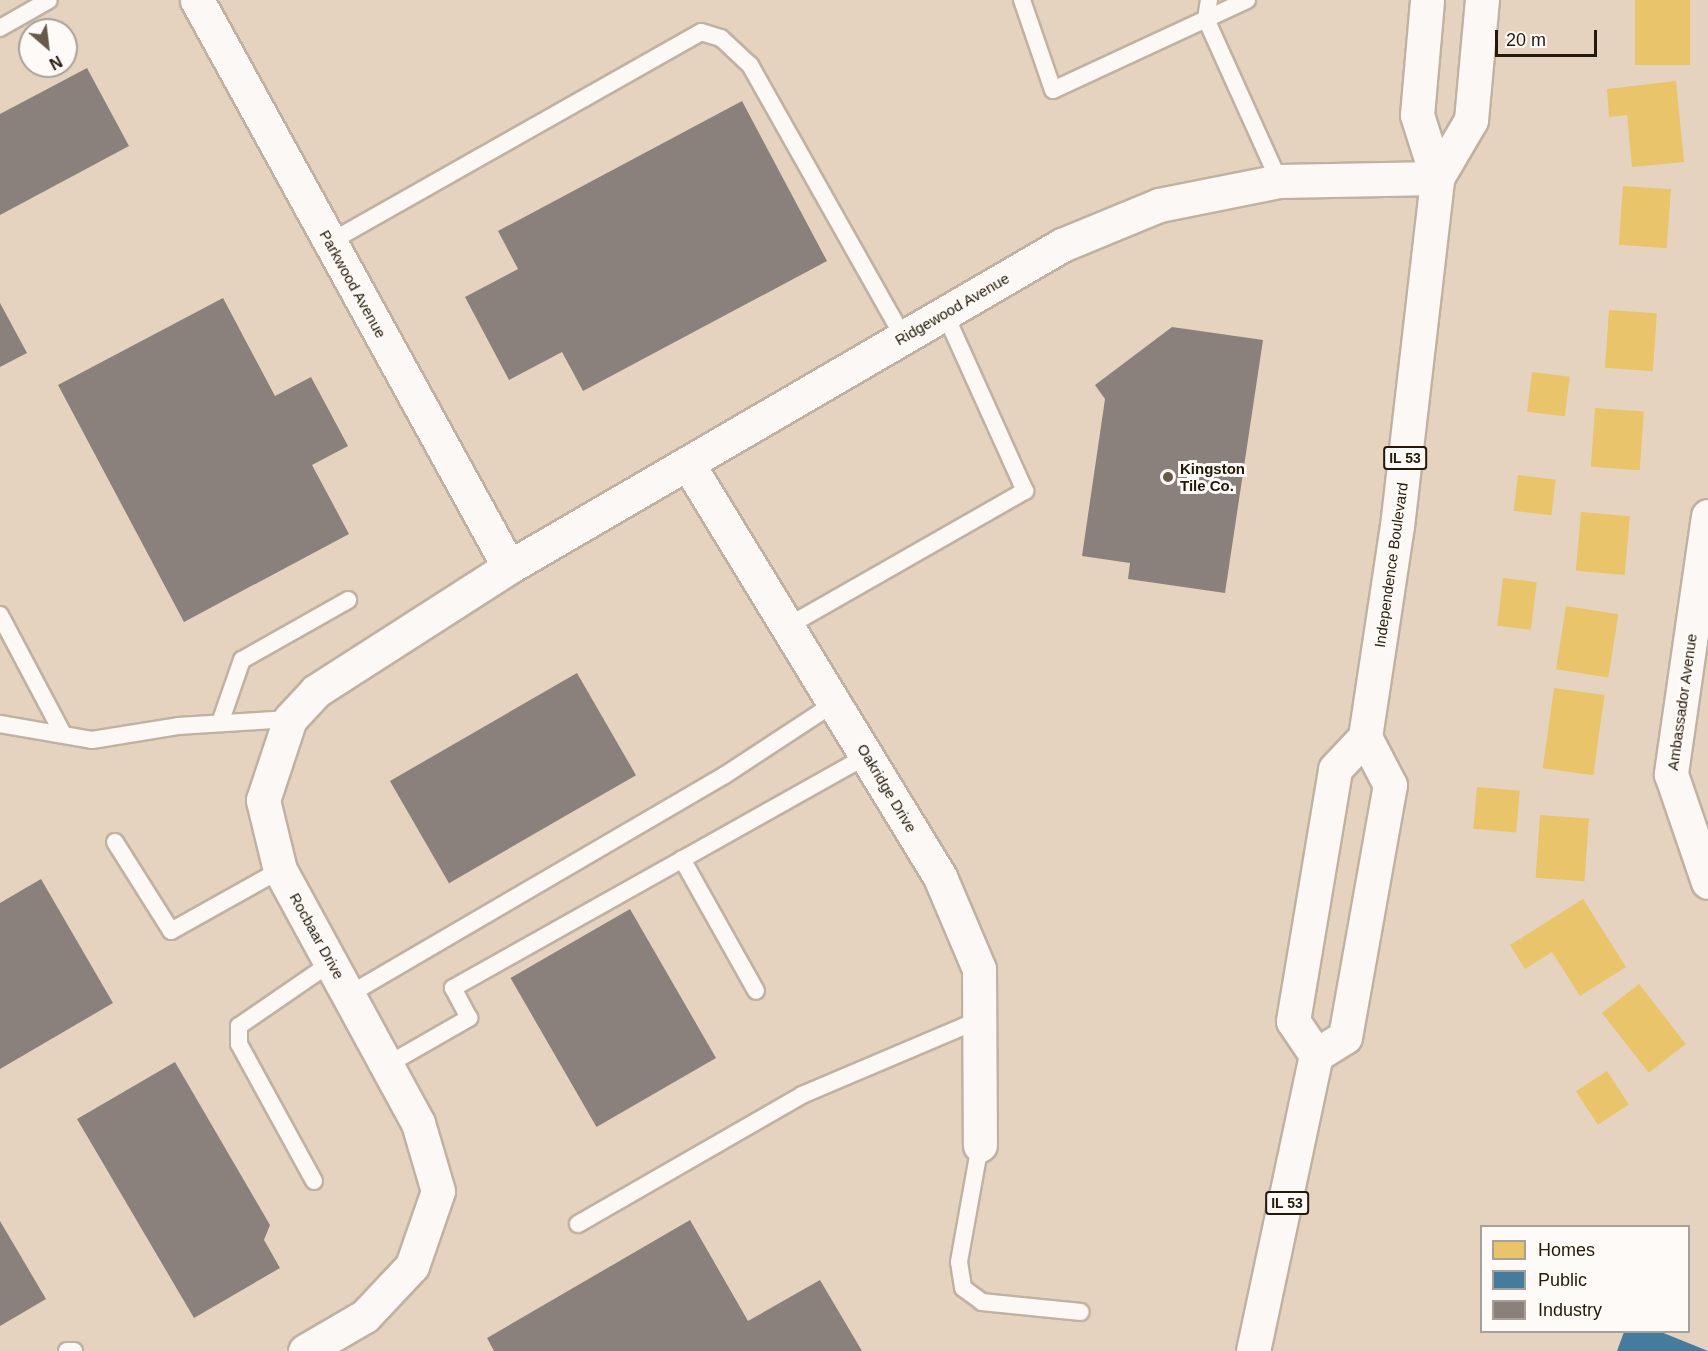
<!DOCTYPE html>
<style>
body{margin:0}
#map{position:relative;width:1708px;height:1351px;overflow:hidden;background:#e5d3bf;font-family:Helvetica,sans-serif}
div>[style]{position:absolute}
[style*='--x']{left:calc(var(--x)*1px);top:calc(var(--y)*1px);width:calc(var(--w)*1px);rotate:calc(var(--a)*1deg)}
.homes>*{inset:0;background:#e9c46a;transform-origin:0 0}
.public>*{inset:0;background:#457b9d}
.industry>*{inset:0;background:#8a817c;transform-origin:0 0}
.roads{filter:drop-shadow(2px 0 #c0b2a2) drop-shadow(-2px 0 #c0b2a2) drop-shadow(0 2px #c0b2a2) drop-shadow(0 -2px #c0b2a2)}
.lane>*{height:16px;margin:-8px;padding:0 8px;transform-origin:8px;border-radius:8px;background:#fbf8f5}
.street>*{height:33px;margin:-16.5px;padding:0 16.5px;transform-origin:16.5px;border-radius:16.5px;background:#fbf8f5}
.primary>*{height:33px;margin:-16.5px;padding:0 16.5px;transform-origin:16.5px;border-radius:16.5px;background:#fbf8f5}
.dots>*{width:16px;height:16px;translate:-50% -50%;box-sizing:border-box;border:3px solid #fefaf7;border-radius:50%}
span{translate:-50% -50%;white-space:nowrap;text-align:center;line-height:1.15;-webkit-text-stroke:6px #fefaf7;paint-order:stroke}
.shield-label span{padding:2px 4px;background:#fefaf7;border:2px solid;border-radius:4px;-webkit-text-stroke-width:0}
.shield-label{font-size:14px;color:#24190b;font-weight:700}
.street-label{font-size:15px;color:#24190b}
.poi-label{font-size:15px;color:#24190b;font-weight:700}
.left{translate:0 -50%;text-align:left}
.legend{position:absolute;left:1480px;top:1225px;width:210px;height:108px;box-sizing:border-box;background:#fefaf7;border:2px solid #a7a099;margin:0;padding:8px 10px;list-style:none;font-size:18px;color:#24190b}
.legend li{display:flex;align-items:center;gap:12px;height:30px}
.legend b{width:30px;border:2px solid #a7a099}
.north{position:absolute;left:18px;top:18px;width:60px;height:60px;box-sizing:border-box;background:#fefaf7;border:2px solid #a7a099;border-radius:50%;rotate:152deg;font-size:16px;font-weight:700;line-height:24px;text-align:center;color:#24190b}
.north::after{content:'';display:block;margin:auto;width:21px;height:27px;background:#685a4a;clip-path:polygon(50% 0,100% 100%,50% 72%,0 100%)}
.scale{position:absolute;left:1495px;top:30px;width:102px;height:27px;box-sizing:border-box;border:3px solid #24190b;border-top:0;padding-left:8px;font-size:18px;line-height:21px;white-space:nowrap;color:#24190b;-webkit-text-stroke:4px #fefaf7;paint-order:stroke}
</style>
<div id="map">
<div class="homes">
<i style="left:1635px;top:0;width:55px;height:65px"></i>
<i style="clip-path:polygon(1676px 81px,1684px 162px,1632px 167px,1627px 115px,1609px 117px,1607px 89px)"></i>
<i style="left:1623px;top:186px;width:48px;height:59px;rotate:4deg"></i>
<i style="left:1609px;top:310px;width:48px;height:58px;rotate:4deg"></i>
<i style="left:1532px;top:372px;width:38px;height:40px;rotate:7deg"></i>
<i style="left:1595px;top:408px;width:49px;height:59px;rotate:4deg"></i>
<i style="left:1518px;top:475px;width:38px;height:36px;rotate:7deg"></i>
<i style="left:1581px;top:512px;width:49px;height:59px;rotate:5deg"></i>
<i style="left:1503px;top:578px;width:34px;height:48px;rotate:7deg"></i>
<i style="left:1566px;top:606px;width:53px;height:64px;rotate:9deg"></i>
<i style="left:1554px;top:688px;width:51px;height:81px;rotate:8deg"></i>
<i style="left:1477px;top:787px;width:43px;height:42px;rotate:5deg"></i>
<i style="left:1540px;top:815px;width:49px;height:63px;rotate:4deg"></i>
<i style="clip-path:polygon(1583px 899px,1626px 967px,1580px 996px,1552px 952px,1525px 969px,1510px 945px)"></i>
<i style="left:1639px;top:984px;width:76px;height:47px;rotate:52deg"></i>
<i style="left:1607px;top:1071px;width:40px;height:37px;rotate:57deg"></i>
</div>
<div class="public">
<i style="clip-path:polygon(1624px 1332px,1661px 1332px,1708px 1351px,1617px 1351px)"></i>
</div>
<div class="industry">
<i style="clip-path:polygon(87px 68px,129px 146px,0 215px,0 114px)"></i>
<i style="clip-path:polygon(742px 101px,827px 261px,583px 391px,562px 352px,509px 380px,465px 297px,518px 269px,498px 231px)"></i>
<i style="clip-path:polygon(223px 298px,275px 396px,311px 377px,348px 446px,312px 465px,349px 534px,184px 622px,58px 385px)"></i>
<i style="clip-path:polygon(0 303px,27px 353px,0 367px)"></i>
<i style="clip-path:polygon(1172px 327px,1263px 340px,1225px 593px,1128px 579px,1130px 563px,1082px 556px,1105px 399px,1095px 385px)"></i>
<i style="left:577px;top:673px;width:118px;height:216px;rotate:60deg"></i>
<i style="clip-path:polygon(41px 879px,113px 1003px,0 1069px,0 903px)"></i>
<i style="left:630px;top:909px;width:172px;height:138px;rotate:60deg"></i>
<i style="clip-path:polygon(175px 1062px,270px 1225px,264px 1240px,280px 1268px,194px 1318px,77px 1119px)"></i>
<i style="clip-path:polygon(690px 1220px,748px 1321px,820px 1280px,862px 1351px,494px 1351px,487px 1338px)"></i>
<i style="clip-path:polygon(0 1221px,46px 1299px,0 1326px)"></i>
</div>
<div class="roads">
<div class="lane">
<i style="--x:1022;--y:0;--w:95;--a:71"></i>
<i style="--x:1053;--y:90;--w:214;--a:-24.9"></i>
<i style="--x:1209;--y:0;--w:19;--a:99"></i>
<i style="--x:1206;--y:19;--w:178;--a:65.7"></i>
<i style="--x:0;--y:28;--w:56;--a:-29.7"></i>
<i style="--x:330;--y:242;--w:426;--a:-29.5"></i>
<i style="--x:701;--y:32;--w:21;--a:17"></i>
<i style="--x:721;--y:38;--w:40;--a:43"></i>
<i style="--x:750;--y:65;--w:313;--a:60.6"></i>
<i style="--x:0;--y:615;--w:135;--a:62.1"></i>
<i style="--x:788;--y:626;--w:273;--a:-29.7"></i>
<i style="--x:1025;--y:491;--w:194;--a:-114.3"></i>
<i style="--x:220;--y:723;--w:67;--a:-70.8"></i>
<i style="--x:242;--y:660;--w:122;--a:-29.5"></i>
<i style="--x:0;--y:724;--w:93;--a:9.9"></i>
<i style="--x:92;--y:740;--w:87;--a:-9.2"></i>
<i style="--x:178;--y:726;--w:112;--a:-3.6"></i>
<i style="--x:115;--y:842;--w:105;--a:57.8"></i>
<i style="--x:171;--y:931;--w:125;--a:-29.2"></i>
<i style="--x:682;--y:859;--w:151;--a:60.7"></i>
<i style="--x:350;--y:994;--w:434;--a:-30.3"></i>
<i style="--x:725;--y:775;--w:133;--a:-33.3"></i>
<i style="--x:387;--y:1065;--w:95;--a:-29.8"></i>
<i style="--x:469;--y:1018;--w:34;--a:-118"></i>
<i style="--x:453;--y:988;--w:476;--a:-29.3"></i>
<i style="--x:980;--y:1145;--w:119;--a:100.2"></i>
<i style="--x:959;--y:1262;--w:26;--a:81"></i>
<i style="--x:963;--y:1288;--w:24;--a:36"></i>
<i style="--x:982;--y:1302;--w:99;--a:5.8"></i>
<i style="--x:314;--y:1181;--w:156;--a:-118.7"></i>
<i style="--x:239;--y:1044;--w:18;--a:-90"></i>
<i style="--x:239;--y:1026;--w:113;--a:-34.5"></i>
<i style="--x:578;--y:1224;--w:258;--a:-29.9"></i>
<i style="--x:802;--y:1095;--w:192;--a:-23"></i>
<i style="--x:67;--y:1351;--w:7;--a:0"></i>
</div>
<div class="street">
<i style="--x:197;--y:0;--w:647;--a:61.18"></i>
<i style="--x:688;--y:464;--w:484;--a:58.6"></i>
<i style="--x:940;--y:877;--w:100;--a:67"></i>
<i style="--x:979;--y:969;--w:176;--a:89.7"></i>
<i style="--x:1708;--y:516;--w:261;--a:98.2"></i>
<i style="--x:1671;--y:774;--w:114;--a:71.1"></i>
<i style="--x:305;--y:1351;--w:69;--a:-30.3"></i>
<i style="--x:365;--y:1316;--w:69;--a:-46.8"></i>
<i style="--x:412;--y:1266;--w:79;--a:-70.9"></i>
<i style="--x:438;--y:1191;--w:71;--a:-106.4"></i>
<i style="--x:418;--y:1123;--w:288;--a:-118.6"></i>
<i style="--x:280;--y:870;--w:72;--a:-103.7"></i>
<i style="--x:263;--y:800;--w:85;--a:-71.6"></i>
<i style="--x:290;--y:719;--w:38;--a:-47"></i>
<i style="--x:316;--y:691;--w:229;--a:-32.7"></i>
<i style="--x:509;--y:567;--w:640;--a:-30.21"></i>
<i style="--x:1062;--y:245;--w:105;--a:-22.4"></i>
<i style="--x:1159;--y:205;--w:122;--a:-11.3"></i>
<i style="--x:1279;--y:181;--w:158;--a:-1.1"></i>
</div>
<div class="primary">
<i style="--x:1437;--y:178;--w:67;--a:-59.6"></i>
<i style="--x:1471;--y:120;--w:121;--a:-84.8"></i>
<i style="--x:1316;--y:1055;--w:34;--a:-32"></i>
<i style="--x:1345;--y:1037;--w:256;--a:-79.9"></i>
<i style="--x:1390;--y:785;--w:54;--a:-117.5"></i>
<i style="--x:1253;--y:1351;--w:303;--a:-78"></i>
<i style="--x:1316;--y:1055;--w:41;--a:-124.1"></i>
<i style="--x:1293;--y:1021;--w:255;--a:-80.5"></i>
<i style="--x:1335;--y:769;--w:44;--a:-46.8"></i>
<i style="--x:1365;--y:737;--w:213;--a:-81.4"></i>
<i style="--x:1397;--y:526;--w:350;--a:-83.4"></i>
<i style="--x:1437;--y:178;--w:66;--a:-107.6"></i>
<i style="--x:1417;--y:115;--w:115;--a:-85"></i>
</div>
</div>
<div class="dots">
<i style="left:1168px;top:477px;background:#685a4a"></i>
</div>
<div class="shield-label">
<span style="left:1405px;top:458px">IL 53</span>
<span style="left:1287px;top:1203px">IL 53</span>
</div>
<div class="street-label">
<span style="left:353px;top:284px;rotate:61deg">Parkwood Avenue</span>
<span style="left:952px;top:309px;rotate:-30deg">Ridgewood Avenue</span>
<span style="left:1391px;top:565px;rotate:-82deg">Independence Boulevard</span>
<span style="left:1682px;top:702px;rotate:-82deg">Ambassador Avenue</span>
<span style="left:887px;top:788px;rotate:59deg">Oakridge Drive</span>
<span style="left:317px;top:936px;rotate:61deg">Rocbaar Drive</span>
</div>
<div class="poi-label">
<span class="left" style="left:1180px;top:477px">Kingston<br>Tile Co.</span>
</div>
<ul class="legend">
<li><b style="height:16px;background:#e9c46a"></b>Homes</li>
<li><b style="height:16px;background:#457b9d"></b>Public</li>
<li><b style="height:16px;background:#8a817c"></b>Industry</li>
</ul>
<div class="north">N</div>
<div class="scale">20 m</div>
</div>
